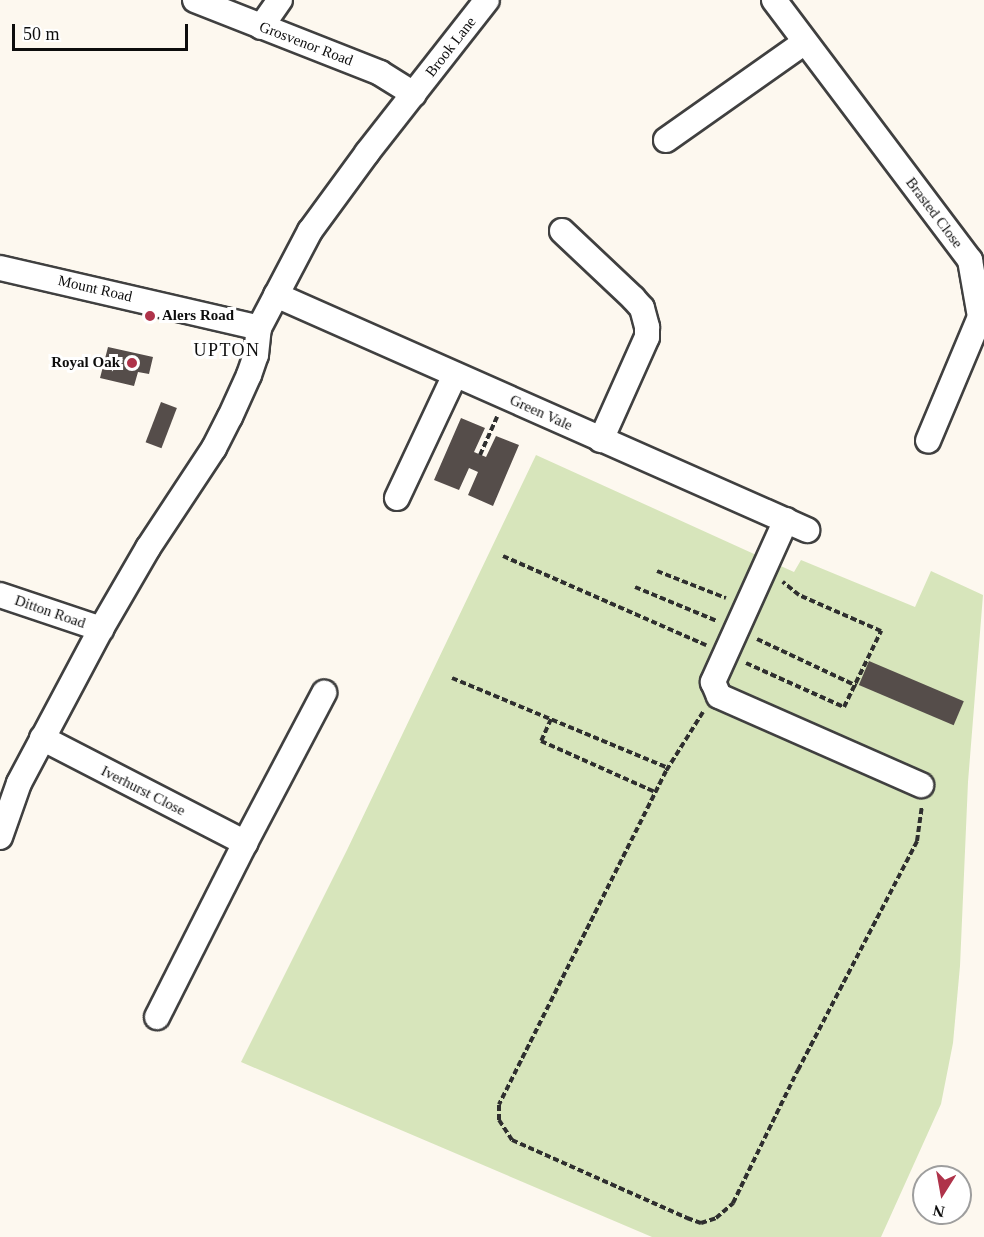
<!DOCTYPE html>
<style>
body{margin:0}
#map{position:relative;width:984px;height:1237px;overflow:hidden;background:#fdf8ef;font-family:"Times New Roman",serif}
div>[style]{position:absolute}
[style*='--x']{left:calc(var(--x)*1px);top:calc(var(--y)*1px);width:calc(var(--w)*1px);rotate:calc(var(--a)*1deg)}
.green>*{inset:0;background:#d7e5bb}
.building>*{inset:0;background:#554d4a;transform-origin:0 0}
.path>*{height:4px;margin-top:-2px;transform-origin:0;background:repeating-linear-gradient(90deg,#2f2f2f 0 6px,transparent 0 9px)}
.roads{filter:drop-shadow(2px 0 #404040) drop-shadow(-2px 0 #404040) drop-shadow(0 2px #404040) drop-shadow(0 -2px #404040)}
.minor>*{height:24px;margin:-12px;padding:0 12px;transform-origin:12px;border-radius:12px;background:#fff}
.dots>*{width:16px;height:16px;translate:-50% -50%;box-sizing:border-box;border:3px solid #fff;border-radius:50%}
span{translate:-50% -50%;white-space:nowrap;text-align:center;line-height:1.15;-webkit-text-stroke:6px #fff;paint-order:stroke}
.street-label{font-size:15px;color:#0d0d0d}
.poi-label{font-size:15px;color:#0d0d0d;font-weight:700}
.left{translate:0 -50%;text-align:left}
.right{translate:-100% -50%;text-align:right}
.quarter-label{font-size:18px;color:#0d0d0d;letter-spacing:1.5px}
.north{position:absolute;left:912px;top:1165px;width:60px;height:60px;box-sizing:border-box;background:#fff;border:2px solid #9e9e9e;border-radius:50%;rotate:191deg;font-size:16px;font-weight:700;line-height:24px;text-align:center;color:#0d0d0d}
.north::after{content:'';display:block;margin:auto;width:21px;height:27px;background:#af334a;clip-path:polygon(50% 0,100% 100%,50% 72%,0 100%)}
.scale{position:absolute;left:12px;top:24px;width:176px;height:27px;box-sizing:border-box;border:3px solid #0d0d0d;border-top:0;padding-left:8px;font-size:18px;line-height:21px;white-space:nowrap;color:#0d0d0d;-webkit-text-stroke:4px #fff;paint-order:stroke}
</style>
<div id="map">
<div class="green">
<i style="clip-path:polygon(536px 455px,794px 572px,801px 560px,915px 607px,931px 571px,983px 595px,968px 782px,960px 966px,953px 1043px,941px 1104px,881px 1237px,652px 1237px,241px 1062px,347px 850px)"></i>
</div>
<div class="building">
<i style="clip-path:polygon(108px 347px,153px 357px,149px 374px,138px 372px,134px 386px,100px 378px)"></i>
<i style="left:161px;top:402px;width:17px;height:43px;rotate:21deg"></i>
<i style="clip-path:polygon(461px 418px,485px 428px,474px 452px,486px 457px,496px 436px,519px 445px,493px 506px,468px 495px,478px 472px,469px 468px,459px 490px,434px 480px)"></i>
<i style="left:869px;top:661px;width:103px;height:26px;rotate:23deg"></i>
</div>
<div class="path">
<i style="--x:480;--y:455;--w:42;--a:-65.9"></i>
<i style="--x:503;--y:556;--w:222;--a:23.7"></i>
<i style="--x:657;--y:571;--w:74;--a:21.4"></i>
<i style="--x:635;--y:587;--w:89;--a:22.5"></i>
<i style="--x:757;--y:639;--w:110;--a:25.2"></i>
<i style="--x:746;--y:663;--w:107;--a:24.2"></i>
<i style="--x:844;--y:707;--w:85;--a:-64"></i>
<i style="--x:881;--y:631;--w:90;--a:-156.3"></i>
<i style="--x:799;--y:595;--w:21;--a:-141"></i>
<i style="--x:452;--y:678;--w:234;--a:22.6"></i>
<i style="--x:703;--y:712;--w:70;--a:122.1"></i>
<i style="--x:666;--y:771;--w:373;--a:116.6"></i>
<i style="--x:499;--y:1105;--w:15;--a:90"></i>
<i style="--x:499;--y:1120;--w:24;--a:57"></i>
<i style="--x:512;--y:1140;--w:192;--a:24"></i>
<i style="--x:687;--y:1218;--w:15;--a:20"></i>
<i style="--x:701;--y:1223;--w:16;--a:-18"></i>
<i style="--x:716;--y:1218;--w:23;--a:-41"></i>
<i style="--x:733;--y:1203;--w:148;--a:-64"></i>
<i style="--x:798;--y:1070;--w:258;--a:-62.5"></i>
<i style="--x:917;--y:841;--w:34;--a:-82"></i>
<i style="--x:551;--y:719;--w:24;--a:114"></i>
<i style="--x:541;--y:741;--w:125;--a:24.1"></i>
</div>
<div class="roads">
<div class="minor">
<i style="--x:195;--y:0;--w:199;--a:21.5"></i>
<i style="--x:380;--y:73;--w:40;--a:32"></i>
<i style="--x:774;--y:0;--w:326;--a:53"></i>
<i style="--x:970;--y:260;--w:58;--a:80"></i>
<i style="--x:980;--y:317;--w:134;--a:112.8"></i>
<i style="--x:261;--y:27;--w:33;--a:-55"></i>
<i style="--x:666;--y:140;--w:170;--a:-35.2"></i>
<i style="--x:562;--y:231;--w:98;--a:43.3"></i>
<i style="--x:633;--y:298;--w:13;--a:48"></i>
<i style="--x:642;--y:308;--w:20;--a:75"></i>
<i style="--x:647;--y:327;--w:10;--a:90"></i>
<i style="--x:647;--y:337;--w:113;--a:114.1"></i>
<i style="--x:0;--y:268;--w:266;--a:13"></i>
<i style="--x:276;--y:295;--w:581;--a:23.87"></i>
<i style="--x:397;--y:498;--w:136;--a:-64.8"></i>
<i style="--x:786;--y:520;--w:178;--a:114.3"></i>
<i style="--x:713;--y:682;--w:15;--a:67"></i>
<i style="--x:719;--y:696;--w:221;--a:23.8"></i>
<i style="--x:0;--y:595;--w:107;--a:18.6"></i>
<i style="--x:42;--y:738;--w:229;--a:27.3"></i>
<i style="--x:245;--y:843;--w:195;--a:116.8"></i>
<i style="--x:0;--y:837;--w:57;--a:-70.6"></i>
<i style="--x:19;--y:783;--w:174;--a:-62"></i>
<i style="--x:101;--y:629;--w:94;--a:-59.9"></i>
<i style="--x:148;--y:548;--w:120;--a:-56.6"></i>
<i style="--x:214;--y:448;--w:35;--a:-63"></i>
<i style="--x:230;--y:417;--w:46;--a:-65.7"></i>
<i style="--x:249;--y:375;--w:21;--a:-71"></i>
<i style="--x:256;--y:355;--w:27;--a:-84"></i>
<i style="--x:259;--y:328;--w:110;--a:-62.3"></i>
<i style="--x:310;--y:231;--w:97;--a:-53.8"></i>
<i style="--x:367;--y:153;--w:194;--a:-51.9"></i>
<i style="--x:245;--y:843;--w:170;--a:-62.2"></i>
</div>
</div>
<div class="dots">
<i style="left:150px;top:316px;background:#af334a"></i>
<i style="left:132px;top:363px;background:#af334a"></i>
</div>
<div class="street-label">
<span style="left:306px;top:44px;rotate:21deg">Grosvenor Road</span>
<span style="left:451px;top:47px;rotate:-52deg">Brook Lane</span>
<span style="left:934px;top:213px;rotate:53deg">Brasted Close</span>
<span style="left:95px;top:289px;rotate:13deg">Mount Road</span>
<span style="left:541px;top:413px;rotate:24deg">Green Vale</span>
<span style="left:50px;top:612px;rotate:19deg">Ditton Road</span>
<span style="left:143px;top:791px;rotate:27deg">Iverhurst Close</span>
</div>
<div class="poi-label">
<span class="left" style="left:162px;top:316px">Alers Road</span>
<span class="right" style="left:120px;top:363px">Royal Oak</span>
</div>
<div class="quarter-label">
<span style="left:227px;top:350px">UPTON</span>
</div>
<div class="north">N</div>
<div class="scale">50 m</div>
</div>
